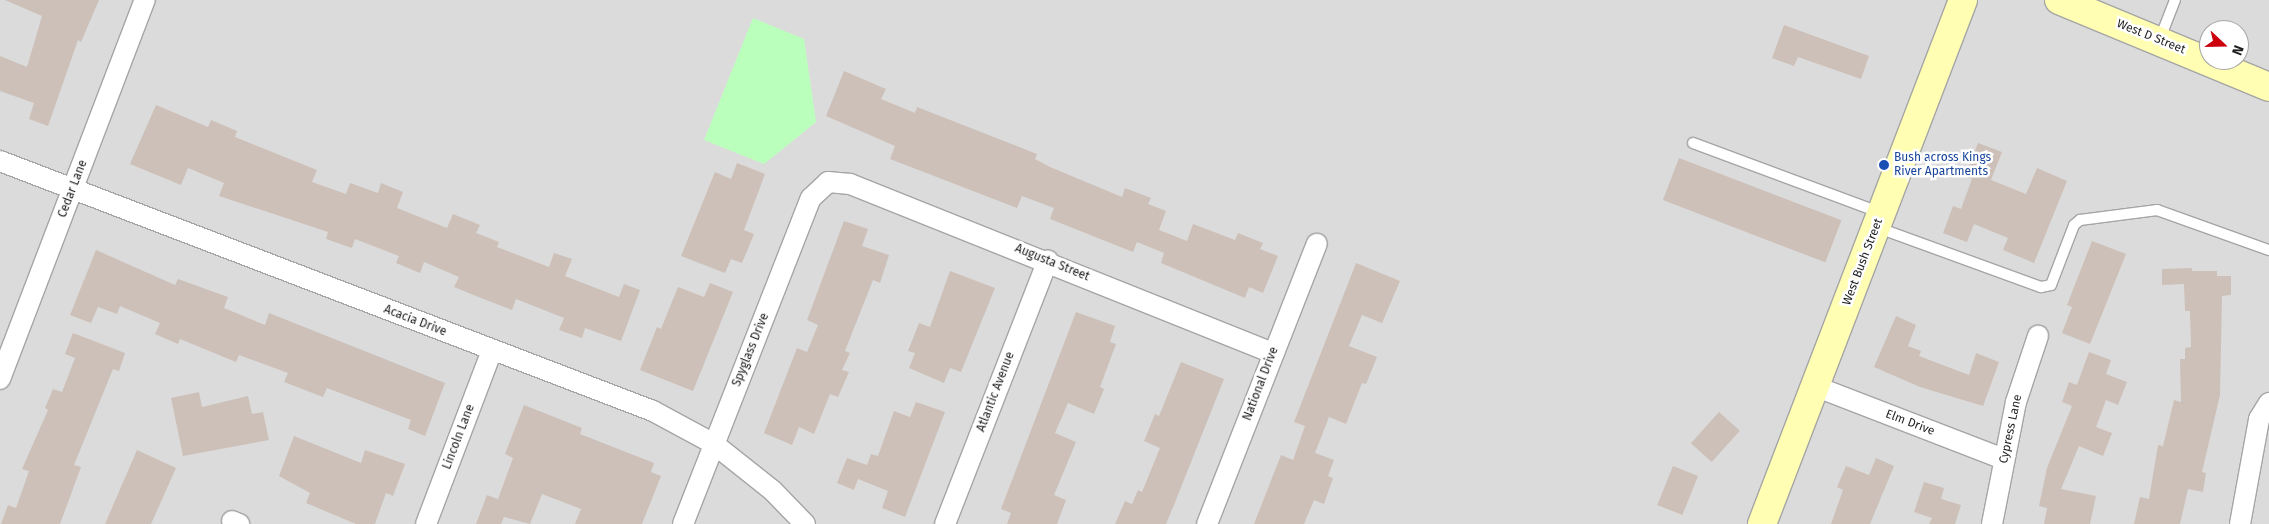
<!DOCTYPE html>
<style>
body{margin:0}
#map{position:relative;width:2269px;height:524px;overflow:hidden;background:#f0ebe3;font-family:"Fira Sans",sans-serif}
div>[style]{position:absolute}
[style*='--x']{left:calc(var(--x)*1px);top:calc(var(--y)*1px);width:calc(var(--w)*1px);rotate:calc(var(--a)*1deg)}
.residential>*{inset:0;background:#dcdbdb}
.park>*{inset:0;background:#bbffbc}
.building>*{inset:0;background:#ccc0b8;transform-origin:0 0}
.roads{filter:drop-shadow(1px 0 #a5a5a5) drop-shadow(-1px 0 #a5a5a5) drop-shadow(0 1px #a5a5a5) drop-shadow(0 -1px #a5a5a5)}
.lane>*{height:10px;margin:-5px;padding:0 5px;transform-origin:5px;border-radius:5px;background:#fff}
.street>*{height:20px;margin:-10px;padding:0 10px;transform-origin:10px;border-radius:10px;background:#fff}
.secondary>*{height:28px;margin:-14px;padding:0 14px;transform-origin:14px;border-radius:14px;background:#fffeb2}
.dots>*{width:14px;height:14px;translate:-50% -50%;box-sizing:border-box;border:2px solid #fff;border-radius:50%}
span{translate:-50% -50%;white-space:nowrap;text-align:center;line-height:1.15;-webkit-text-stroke:5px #fff;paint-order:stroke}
.street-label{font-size:12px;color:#1e1e1e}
.transit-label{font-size:12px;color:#164399}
.left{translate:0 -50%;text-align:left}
.north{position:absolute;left:2199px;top:20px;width:50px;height:50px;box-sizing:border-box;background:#fff;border:1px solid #a5a5a5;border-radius:50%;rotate:111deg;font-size:14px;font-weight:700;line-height:20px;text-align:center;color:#1e1e1e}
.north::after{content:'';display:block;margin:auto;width:18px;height:22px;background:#cc000d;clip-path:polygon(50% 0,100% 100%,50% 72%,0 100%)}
</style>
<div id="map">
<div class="residential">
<i style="clip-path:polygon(evenodd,0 0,2269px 0,2269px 524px,0 524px,0 0,2209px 30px,2239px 30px,2239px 60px,2209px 60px,2209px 30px)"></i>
</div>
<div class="park">
<i style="clip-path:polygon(753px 18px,804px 39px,816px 122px,764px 164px,704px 140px)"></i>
</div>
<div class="building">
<i style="clip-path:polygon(5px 0,99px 0,81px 42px,78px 40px,48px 126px,29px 119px,34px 103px,0 91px,0 56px,27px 67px,42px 16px)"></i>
<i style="clip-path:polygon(1784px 25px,1869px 56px,1861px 79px,1798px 57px,1794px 66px,1772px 58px)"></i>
<i style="clip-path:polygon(844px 71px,886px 89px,881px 99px,915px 113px,917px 107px,1037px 154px,1035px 159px,1050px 167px,1122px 197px,1125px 188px,1151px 198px,1148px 204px,1166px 211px,1159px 230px,1187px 241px,1193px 224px,1235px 240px,1238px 233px,1263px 243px,1260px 249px,1278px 256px,1263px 293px,1249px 287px,1245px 298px,1161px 263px,1164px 253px,1137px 242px,1133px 252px,1050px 219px,1054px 208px,1022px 196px,1017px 208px,890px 159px,895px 146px,826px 116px)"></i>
<i style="clip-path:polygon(156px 105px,208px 127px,211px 120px,237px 131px,235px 137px,317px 170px,312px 182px,346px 194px,350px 183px,378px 193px,381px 183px,403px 192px,397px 208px,447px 228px,453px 214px,480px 225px,476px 233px,499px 242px,497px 247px,549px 267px,554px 253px,572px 259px,565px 276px,619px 297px,624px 284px,640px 290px,621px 341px,585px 328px,582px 338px,559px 330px,564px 318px,516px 299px,512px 310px,476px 296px,454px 287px,459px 277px,424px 262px,420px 273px,396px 263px,399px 256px,355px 239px,352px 248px,326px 239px,328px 232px,219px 196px,224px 183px,188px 168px,181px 185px,130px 164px)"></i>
<i style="clip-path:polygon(1978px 143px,2002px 152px,1991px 180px,2026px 194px,2037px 168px,2067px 181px,2034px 263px,2003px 250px,2008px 238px,1974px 224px,1967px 242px,1943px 233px,1953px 206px,1961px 209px,1972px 179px,1965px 176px)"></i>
<i style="left:1679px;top:158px;width:174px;height:45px;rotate:21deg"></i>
<i style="clip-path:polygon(737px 163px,765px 174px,744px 230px,754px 234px,742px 263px,731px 259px,725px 273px,681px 256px,715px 172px,731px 179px)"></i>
<i style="clip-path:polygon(844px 221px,868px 229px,862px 246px,889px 255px,880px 283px,873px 280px,845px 351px,850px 353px,842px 370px,849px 372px,838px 397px,830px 394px,814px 434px,799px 427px,792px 445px,764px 433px,797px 348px,807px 352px,818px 325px,807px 320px)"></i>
<i style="clip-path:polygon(2092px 241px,2126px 254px,2090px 344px,2062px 333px,2072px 307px,2067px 305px)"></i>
<i style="clip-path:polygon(96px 250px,175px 285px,178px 279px,228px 297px,224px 308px,265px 325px,269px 313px,445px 383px,425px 436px,408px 429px,411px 420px,356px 399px,327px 388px,323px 397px,284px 382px,288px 373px,239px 355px,236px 362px,180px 339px,178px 344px,155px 334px,160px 323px,120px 306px,117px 314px,98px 307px,91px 323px,70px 315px)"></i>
<i style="clip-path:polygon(1356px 263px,1400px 281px,1382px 323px,1362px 315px,1349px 346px,1377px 357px,1366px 384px,1362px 383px,1346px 424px,1329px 417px,1315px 453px,1334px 460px,1328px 476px,1333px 478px,1324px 504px,1314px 500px,1304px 524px,1254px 524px,1281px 455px,1293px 460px,1305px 426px,1294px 422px)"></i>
<i style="clip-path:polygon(2192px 268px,2192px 271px,2217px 271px,2217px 276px,2231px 276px,2231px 295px,2222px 296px,2220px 395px,2202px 472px,2206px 473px,2203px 492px,2188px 489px,2180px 524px,2134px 524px,2140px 497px,2149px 499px,2158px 445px,2163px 446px,2174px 400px,2181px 402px,2180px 359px,2185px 359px,2185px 348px,2191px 347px,2190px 311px,2185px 311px,2184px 284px,2162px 285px,2162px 269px)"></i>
<i style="clip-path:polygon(950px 271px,995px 288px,961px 372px,950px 368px,944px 383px,909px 368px,915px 353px,908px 351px,919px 323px,930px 327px)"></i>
<i style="clip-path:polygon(710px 283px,733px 292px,693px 391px,640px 370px,657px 327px,661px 329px,678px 287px,704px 297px)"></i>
<i style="clip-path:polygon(1076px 312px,1115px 326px,1110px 342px,1116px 344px,1100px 387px,1104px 389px,1094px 414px,1068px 403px,1055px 433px,1076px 442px,1054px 495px,1066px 500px,1057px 524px,1007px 524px,1011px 513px,1001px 509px)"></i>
<i style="clip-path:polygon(1896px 316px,1916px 325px,1908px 346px,1921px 351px,1919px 356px,1969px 375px,1976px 353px,1999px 362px,1983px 406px,1920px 387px,1874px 367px)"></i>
<i style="clip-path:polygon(73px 333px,125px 353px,119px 371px,113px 369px,74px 465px,81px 467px,60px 524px,1px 524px,8px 505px,16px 508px,29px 471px,22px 469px,48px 410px,45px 408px,53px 389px,62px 392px,75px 358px,65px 354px)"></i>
<i style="clip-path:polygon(2089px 352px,2111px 360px,2106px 374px,2127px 382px,2118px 405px,2106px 400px,2096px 427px,2112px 433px,2103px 456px,2079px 446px,2061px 489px,2096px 496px,2090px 524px,2044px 524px,2047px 508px,2039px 506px,2047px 468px,2072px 406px,2062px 402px,2069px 382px,2077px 385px)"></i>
<i style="clip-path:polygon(1181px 362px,1224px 379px,1174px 505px,1166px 524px,1115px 524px,1125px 501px,1132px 504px,1138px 490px,1142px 492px,1160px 448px,1144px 441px,1155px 414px,1159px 416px)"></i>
<i style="clip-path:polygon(199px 392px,202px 407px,248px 396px,252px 414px,263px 412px,269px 440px,183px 456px,171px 398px)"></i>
<i style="clip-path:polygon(916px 402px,945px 412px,905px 517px,882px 508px,888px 491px,858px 479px,854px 490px,837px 483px,847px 458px,867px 465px,871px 454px,878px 456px,894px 411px,910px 417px)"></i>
<i style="clip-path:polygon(524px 405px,582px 428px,580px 434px,654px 463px,651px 472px,661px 476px,642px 524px,575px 524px,581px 509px,542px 494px,530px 524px,504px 517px,501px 524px,476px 524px,487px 495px,498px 499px,513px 458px,505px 454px)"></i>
<i style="left:1719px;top:412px;width:28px;height:42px;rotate:42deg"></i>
<i style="clip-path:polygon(294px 436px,361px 463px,365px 450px,405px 464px,393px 496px,386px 493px,375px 524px,356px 524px,306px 503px,310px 493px,279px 476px)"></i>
<i style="clip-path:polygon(137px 450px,176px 468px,151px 524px,105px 524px)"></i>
<i style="clip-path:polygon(1876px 458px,1894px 466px,1870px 524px,1831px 524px,1843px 490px,1837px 487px,1846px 466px,1869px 475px)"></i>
<i style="left:1673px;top:466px;width:27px;height:42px;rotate:22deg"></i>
<i style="clip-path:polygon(1924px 482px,1944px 488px,1941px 499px,1961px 505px,1955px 524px,1929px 524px,1932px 518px,1914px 512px)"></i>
</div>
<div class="roads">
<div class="lane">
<i style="--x:2159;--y:41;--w:44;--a:-68.7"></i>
<i style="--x:1693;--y:143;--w:201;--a:20.4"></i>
<i style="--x:1876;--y:227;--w:176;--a:20"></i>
<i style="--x:2041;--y:287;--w:10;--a:-11"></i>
<i style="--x:2051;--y:285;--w:64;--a:-69"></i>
<i style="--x:2074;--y:225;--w:8;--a:-40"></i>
<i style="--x:2080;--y:220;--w:78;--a:-7.4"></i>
<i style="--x:2157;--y:210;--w:119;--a:19.7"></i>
</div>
<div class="street">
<i style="--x:0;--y:161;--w:699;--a:20.95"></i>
<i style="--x:653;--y:411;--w:69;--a:28.4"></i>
<i style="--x:714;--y:444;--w:75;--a:38.5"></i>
<i style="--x:773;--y:491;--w:46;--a:45.9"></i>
<i style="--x:0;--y:379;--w:406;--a:-69.1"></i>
<i style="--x:1817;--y:387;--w:200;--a:21.1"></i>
<i style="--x:232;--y:521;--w:8;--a:23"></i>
<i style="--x:426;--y:524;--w:186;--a:-69.2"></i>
<i style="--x:683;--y:524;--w:350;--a:-68.6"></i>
<i style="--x:811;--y:198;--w:23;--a:-43"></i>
<i style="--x:828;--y:182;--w:22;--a:5"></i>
<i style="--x:850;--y:184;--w:456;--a:21.8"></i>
<i style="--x:945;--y:524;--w:283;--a:-68.7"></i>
<i style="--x:1207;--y:524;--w:301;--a:-68.6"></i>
<i style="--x:1992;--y:524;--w:124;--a:-78.9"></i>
<i style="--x:2016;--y:402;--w:70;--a:-71.6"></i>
<i style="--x:2240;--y:524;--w:107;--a:-79.7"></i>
<i style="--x:2259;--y:419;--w:19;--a:-58"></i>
</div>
<div class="secondary">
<i style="--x:2059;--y:0;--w:227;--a:22.5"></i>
<i style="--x:1762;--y:524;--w:561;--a:-69.01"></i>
</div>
</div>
<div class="dots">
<i style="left:1884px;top:165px;background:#1a4fb4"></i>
</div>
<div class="street-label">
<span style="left:2151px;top:37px;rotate:22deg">West D Street</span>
<span style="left:73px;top:189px;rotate:-69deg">Cedar Lane</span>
<span style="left:1863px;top:262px;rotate:-69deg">West Bush Street</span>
<span style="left:1052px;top:263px;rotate:22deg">Augusta Street</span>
<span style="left:415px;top:321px;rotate:21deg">Acacia Drive</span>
<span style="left:751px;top:350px;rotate:-68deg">Spyglass Drive</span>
<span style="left:1261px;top:384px;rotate:-69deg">National Drive</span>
<span style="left:996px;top:392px;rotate:-69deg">Atlantic Avenue</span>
<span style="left:1910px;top:423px;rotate:21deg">Elm Drive</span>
<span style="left:2011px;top:429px;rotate:-78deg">Cypress Lane</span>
<span style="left:459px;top:437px;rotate:-69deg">Lincoln Lane</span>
</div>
<div class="transit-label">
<span class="left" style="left:1894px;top:165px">Bush across Kings<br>River Apartments</span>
</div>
<div class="north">N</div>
</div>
